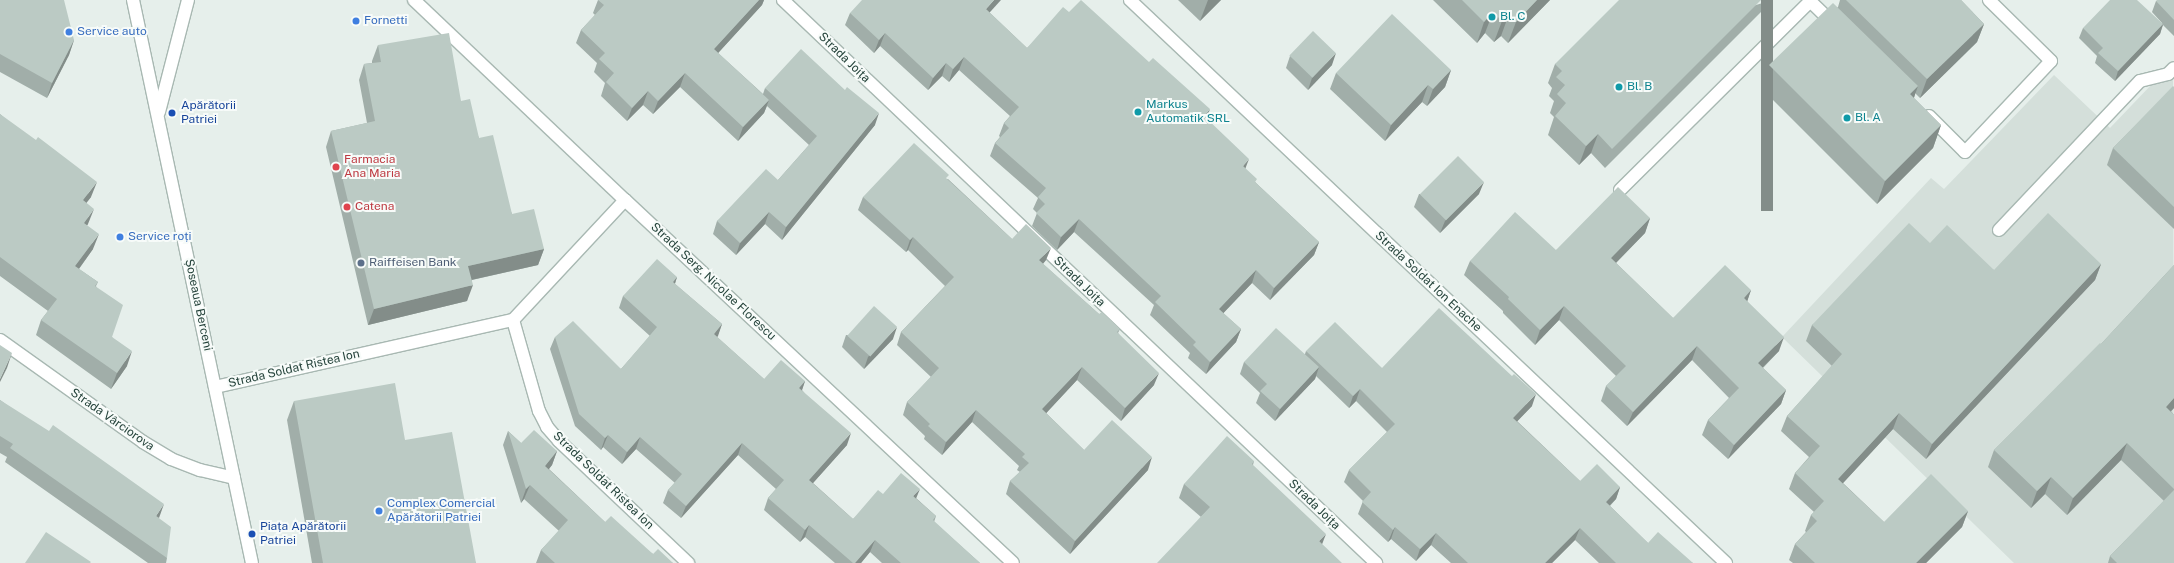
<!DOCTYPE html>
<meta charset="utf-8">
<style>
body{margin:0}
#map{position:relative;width:2174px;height:563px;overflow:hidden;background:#e6efeb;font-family:"Public Sans",sans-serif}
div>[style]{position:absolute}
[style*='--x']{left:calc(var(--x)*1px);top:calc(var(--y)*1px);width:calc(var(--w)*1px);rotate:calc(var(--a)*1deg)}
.built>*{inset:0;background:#d4dfda}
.roads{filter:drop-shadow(1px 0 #a8b8b2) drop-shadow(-1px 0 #a8b8b2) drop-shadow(0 1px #a8b8b2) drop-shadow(0 -1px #a8b8b2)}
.lane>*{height:12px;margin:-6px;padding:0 6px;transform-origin:6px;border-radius:6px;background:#fff}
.street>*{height:12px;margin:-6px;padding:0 6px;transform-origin:6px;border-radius:6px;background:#fff}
.secondary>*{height:12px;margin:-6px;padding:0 6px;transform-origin:6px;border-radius:6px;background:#fff}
.wall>*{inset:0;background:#a1aea9}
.shaded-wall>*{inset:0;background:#838d89;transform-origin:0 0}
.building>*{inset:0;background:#bbcac4;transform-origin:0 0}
.dots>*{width:11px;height:11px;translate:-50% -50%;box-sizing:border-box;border:2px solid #f7fbf9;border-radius:50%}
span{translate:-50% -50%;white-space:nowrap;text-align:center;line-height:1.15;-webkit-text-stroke:4px #f7fbf9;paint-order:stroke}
.culture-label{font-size:12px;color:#0d838f}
.left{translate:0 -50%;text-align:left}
.shop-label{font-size:12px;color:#366cbe}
.street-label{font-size:12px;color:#24423a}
.transit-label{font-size:12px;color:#164399}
.health-label{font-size:12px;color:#be3a42}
.service-label{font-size:12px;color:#4e5e75}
</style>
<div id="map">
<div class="built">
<i style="clip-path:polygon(2173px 62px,2174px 563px,2014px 563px,1782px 337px,1931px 178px,1944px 189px,2054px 75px,2110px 128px)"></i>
</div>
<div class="roads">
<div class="lane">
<i style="--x:1620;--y:190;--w:268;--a:-44.8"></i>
<i style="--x:1999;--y:230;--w:205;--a:-46.6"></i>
<i style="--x:2140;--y:81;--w:29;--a:-14"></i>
<i style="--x:2168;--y:74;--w:8;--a:-45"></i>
</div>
<div class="street">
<i style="--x:414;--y:0;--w:291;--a:43.5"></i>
<i style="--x:625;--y:200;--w:531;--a:43.09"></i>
<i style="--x:783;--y:0;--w:818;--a:43.51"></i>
<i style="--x:1130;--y:0;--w:820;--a:43.37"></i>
<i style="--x:1809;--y:0;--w:35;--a:44"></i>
<i style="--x:1929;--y:116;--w:51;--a:45"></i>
<i style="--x:1965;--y:152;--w:125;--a:-46.6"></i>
<i style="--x:2051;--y:61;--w:87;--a:-135.5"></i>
<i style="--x:625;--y:200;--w:164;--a:133"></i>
<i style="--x:513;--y:320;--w:95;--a:74.1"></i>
<i style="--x:539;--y:411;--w:18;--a:63"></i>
<i style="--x:547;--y:427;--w:18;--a:49"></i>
<i style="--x:559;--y:441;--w:178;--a:43.4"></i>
<i style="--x:0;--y:340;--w:176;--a:35.5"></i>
<i style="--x:143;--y:442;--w:33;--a:31"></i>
<i style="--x:171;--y:459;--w:31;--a:21"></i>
<i style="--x:200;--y:470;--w:35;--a:13"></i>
<i style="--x:215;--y:387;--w:305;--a:-12.7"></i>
</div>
<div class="secondary">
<i style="--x:133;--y:0;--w:575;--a:78.07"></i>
<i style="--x:159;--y:112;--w:116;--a:-75.5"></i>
</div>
</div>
<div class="wall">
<i style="clip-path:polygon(0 0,74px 40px,69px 55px,47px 98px,0 72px)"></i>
<i style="clip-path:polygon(598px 0,764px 0,762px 5px,718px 53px,763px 94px,765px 88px,875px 125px,782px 240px,765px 224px,736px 255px,713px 234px,717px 221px,778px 180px,809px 145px,767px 106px,764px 113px,738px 141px,680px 87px,653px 114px,643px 105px,627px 121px,601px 96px,605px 83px,594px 72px,597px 63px,576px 43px,581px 30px,595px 15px,593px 13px)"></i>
<i style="clip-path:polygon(1178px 0,1221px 0,1200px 21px)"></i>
<i style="clip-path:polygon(1433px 0,1550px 0,1508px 43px,1501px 36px,1494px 42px,1485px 33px,1477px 43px)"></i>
<i style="clip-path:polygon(1773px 0,1605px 168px,1591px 153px,1579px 165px,1548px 135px,1554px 117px,1550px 113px,1554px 101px,1549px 96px,1552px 88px,1548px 83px,1555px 64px)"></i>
<i style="clip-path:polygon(1840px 0,1961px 0,1984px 24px,1977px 42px,1920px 98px,1915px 93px,1914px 98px,1941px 125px,1933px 148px,1877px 204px,1761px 88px,1769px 65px,1838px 7px)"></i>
<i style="clip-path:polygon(2174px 0,2174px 36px,2163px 25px,2160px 34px,2115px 81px,2095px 63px,2097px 56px,2079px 38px,2083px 28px,2162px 23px,2152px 12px,2156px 1px)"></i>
<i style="clip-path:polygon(1069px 12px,1207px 118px,1256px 183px,1319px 242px,1314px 255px,1270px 300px,1252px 283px,1223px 313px,1241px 329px,1236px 342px,1206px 374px,1188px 358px,1190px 353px,1150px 315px,1154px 305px,1074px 232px,1057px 250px,1032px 226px,1037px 213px,1033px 209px,1038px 198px,990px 156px,995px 143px,1000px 137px,999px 136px,1004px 123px,1010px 116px,959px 70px,949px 82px,942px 76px,928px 90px,880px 46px,874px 53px,845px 25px,850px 13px,990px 13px,1027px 48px)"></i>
<i style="clip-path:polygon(378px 45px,461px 101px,479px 138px,512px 214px,544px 249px,538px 265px,472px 280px,467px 301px,368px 325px,326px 147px,331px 131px,367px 123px,359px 80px,364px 64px,372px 63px,372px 61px)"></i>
<i style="clip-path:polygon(1290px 56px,1332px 65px,1308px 90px,1286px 68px)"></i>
<i style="clip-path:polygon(1451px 70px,1445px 87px,1427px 106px,1422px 102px,1385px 141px,1330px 89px,1336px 73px)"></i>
<i style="clip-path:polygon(2174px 87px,2174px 229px,2107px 165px,2113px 148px)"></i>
<i style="clip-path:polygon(0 114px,91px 197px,86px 203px,88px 224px,87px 225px,93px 249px,79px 269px,98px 282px,96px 286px,112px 337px,127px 366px,111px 389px,36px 335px,41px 320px,48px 311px,0 276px)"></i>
<i style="clip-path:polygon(948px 179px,1012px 239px,1046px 260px,1043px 264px,1099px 314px,1120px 329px,1118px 333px,1154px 385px,1121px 421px,1077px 380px,1046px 413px,1084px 450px,1148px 470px,1070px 554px,1006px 494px,1010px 481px,1020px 472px,1017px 470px,1019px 466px,972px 422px,942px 455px,924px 439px,925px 436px,903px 415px,907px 402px,931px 377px,897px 345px,901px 332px,945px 286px,908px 250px,906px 252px,858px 210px,863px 197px)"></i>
<i style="clip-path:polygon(1419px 194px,1479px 194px,1440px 233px,1414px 207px)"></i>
<i style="clip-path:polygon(1650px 218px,1645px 233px,1616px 263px,1673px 318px,1751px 290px,1747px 301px,1779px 351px,1763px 368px,1786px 390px,1781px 404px,1728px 459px,1702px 435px,1708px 420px,1729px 398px,1692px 360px,1627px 426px,1601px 401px,1606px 386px,1616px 376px,1559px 320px,1535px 345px,1503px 313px,1503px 311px,1464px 275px,1470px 261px,1556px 250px)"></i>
<i style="clip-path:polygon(1930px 243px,1994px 270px,2101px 264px,2095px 280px,1926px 459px,1893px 429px,1843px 483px,1884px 522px,1968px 511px,1962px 527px,1926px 563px,1793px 563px,1789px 560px,1795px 544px,1806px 532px,1805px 531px,1811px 515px,1814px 512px,1789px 489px,1795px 473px,1809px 457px,1781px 431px,1787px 416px,1832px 366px,1806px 341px,1812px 325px)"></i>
<i style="clip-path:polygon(2174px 265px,2174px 408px,2171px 411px,2174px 415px,2174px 563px,2108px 563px,2110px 556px,2164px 501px,2121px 460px,2067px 515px,2045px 494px,2031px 508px,1988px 467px,1994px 450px,2101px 344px)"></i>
<i style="clip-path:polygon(677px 277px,675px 284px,722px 324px,717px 337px,764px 379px,805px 381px,802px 390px,847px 445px,813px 483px,853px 519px,883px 494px,916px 498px,936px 516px,934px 522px,980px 563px,882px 563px,870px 552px,861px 563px,835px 563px,805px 537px,800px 542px,764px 510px,768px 498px,776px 489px,738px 455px,681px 518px,663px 503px,668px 490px,675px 483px,636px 449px,622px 464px,603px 447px,601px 450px,575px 426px,550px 349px,555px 337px,621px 369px,650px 336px,619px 308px,623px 296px)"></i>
<i style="clip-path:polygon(846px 335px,893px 339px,864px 369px,842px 347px)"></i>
<i style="clip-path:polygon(1306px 351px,1382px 368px,1532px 406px,1517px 421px,1580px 481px,1620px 487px,1616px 499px,1610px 506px,1648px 543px,1693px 563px,1599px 563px,1575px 540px,1552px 563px,1451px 563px,1431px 545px,1416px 561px,1391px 539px,1388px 542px,1358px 514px,1363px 501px,1344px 482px,1349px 470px,1387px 432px,1356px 401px,1349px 408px,1316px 376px,1315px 379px,1275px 421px,1256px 403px,1260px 393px,1240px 374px,1244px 362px,1305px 354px)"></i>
<i style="clip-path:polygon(0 400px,159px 518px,167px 558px,166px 563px,148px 563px,5px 462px,7px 457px,0 453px)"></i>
<i style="clip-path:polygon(294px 401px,405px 440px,476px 563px,312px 563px,287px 420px)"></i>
<i style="clip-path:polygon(508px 431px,521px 443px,557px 451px,552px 465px,549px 469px,605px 522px,653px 554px,673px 563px,536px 563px,541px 550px,559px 531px,524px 499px,521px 503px,503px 445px)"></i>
<i style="clip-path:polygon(1254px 461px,1253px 465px,1201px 517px,1179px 498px,1184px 484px)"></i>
</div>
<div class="shaded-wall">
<i style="clip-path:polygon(759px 0,764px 0,762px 5px,709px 63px,714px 49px)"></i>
<i style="clip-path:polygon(994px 0,1001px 0,981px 22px,986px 9px)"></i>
<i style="clip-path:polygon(1208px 0,1221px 0,1200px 21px)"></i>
<i style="clip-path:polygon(1537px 0,1550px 0,1508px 43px,1516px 22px)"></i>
<i style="left:1761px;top:0;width:12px;height:211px"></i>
<i style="clip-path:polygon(1493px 12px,1485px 33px,1477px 43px,1484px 22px)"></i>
<i style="clip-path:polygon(1509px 14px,1501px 36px,1494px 42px,1502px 21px)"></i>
<i style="clip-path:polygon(1984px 24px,1977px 42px,1920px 98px,1927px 79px)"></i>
<i style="clip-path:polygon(2163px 24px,2160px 34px,2115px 81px,2118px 71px)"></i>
<i style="clip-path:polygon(885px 33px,880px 46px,874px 53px,879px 40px)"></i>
<i style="clip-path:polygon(74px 40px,69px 55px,47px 98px,52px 83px)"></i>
<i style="clip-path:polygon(1336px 53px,1332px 65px,1308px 90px,1312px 78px)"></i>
<i style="clip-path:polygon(964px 57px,959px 70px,949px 82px,953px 69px)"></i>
<i style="clip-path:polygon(946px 63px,942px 76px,928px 90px,933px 78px)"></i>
<i style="clip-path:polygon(1451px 70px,1445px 87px,1427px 106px,1433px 89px)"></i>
<i style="clip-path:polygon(685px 73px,680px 87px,653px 114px,658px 101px)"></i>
<i style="clip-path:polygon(1428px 85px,1422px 102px,1385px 141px,1391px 125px)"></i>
<i style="clip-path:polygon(1918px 86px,1910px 109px,1910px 94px)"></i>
<i style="clip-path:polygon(648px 91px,643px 105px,627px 121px,632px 108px)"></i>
<i style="clip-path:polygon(769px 100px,764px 113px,738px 141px,743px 127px)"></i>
<i style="clip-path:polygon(1210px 109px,1205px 122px,1204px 116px)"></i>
<i style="clip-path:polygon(879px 113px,875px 125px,782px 240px,786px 227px)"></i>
<i style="clip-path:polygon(1941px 125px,1933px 148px,1877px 204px,1885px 181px)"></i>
<i style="clip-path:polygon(1598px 134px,1591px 153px,1579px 165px,1586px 146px)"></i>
<i style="clip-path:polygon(1249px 159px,1244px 172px,1243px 166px)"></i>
<i style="clip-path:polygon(97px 182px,91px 197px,77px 215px,83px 200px)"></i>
<i style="clip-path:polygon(1484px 182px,1479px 194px,1440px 233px,1445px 221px)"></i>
<i style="clip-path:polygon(94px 209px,88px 224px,78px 238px,84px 223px)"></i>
<i style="clip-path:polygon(769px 212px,765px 224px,736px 255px,740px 243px)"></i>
<i style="clip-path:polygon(1650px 218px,1645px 233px,1606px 273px,1611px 258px)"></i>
<i style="clip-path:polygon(1079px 219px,1074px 232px,1057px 250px,1061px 237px)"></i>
<i style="clip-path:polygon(99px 234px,93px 249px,70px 281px,75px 266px)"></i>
<i style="clip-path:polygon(913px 237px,908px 250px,906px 252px,910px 240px)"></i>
<i style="clip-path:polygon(1319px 242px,1314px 255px,1270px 300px,1274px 288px)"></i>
<i style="clip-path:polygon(1051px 248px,1046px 260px,1035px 273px,1039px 260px)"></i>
<i style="clip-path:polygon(544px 249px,538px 265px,462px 282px,468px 266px)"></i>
<i style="clip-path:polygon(2101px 264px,2095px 280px,1926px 459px,1932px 444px)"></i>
<i style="clip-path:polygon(1256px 270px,1252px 283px,1215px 322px,1219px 309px)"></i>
<i style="clip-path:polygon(677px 277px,673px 289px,673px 282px)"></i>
<i style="clip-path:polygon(473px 285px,467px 301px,368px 325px,374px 309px)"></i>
<i style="clip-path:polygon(1751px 290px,1746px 305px,1744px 298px)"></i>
<i style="clip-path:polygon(1564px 306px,1559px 320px,1535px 345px,1540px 330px)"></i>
<i style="clip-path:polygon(722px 324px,718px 336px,709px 346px,714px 334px)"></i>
<i style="clip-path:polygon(897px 327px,893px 339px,864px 369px,868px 357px)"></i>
<i style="clip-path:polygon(1241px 329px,1236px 342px,1206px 374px,1210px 362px)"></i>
<i style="clip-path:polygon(1784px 337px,1779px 351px,1753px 377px,1758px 363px)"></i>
<i style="clip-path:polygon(1697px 346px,1692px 360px,1627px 426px,1633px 412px)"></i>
<i style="clip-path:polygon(132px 351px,127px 366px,111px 389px,117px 373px)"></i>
<i style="clip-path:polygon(12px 353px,7px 368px,0 382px,0 379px)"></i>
<i style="clip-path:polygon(1082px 367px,1077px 380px,1038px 422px,1042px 409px)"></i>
<i style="clip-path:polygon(1319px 367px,1315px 379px,1275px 421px,1280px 409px)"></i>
<i style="clip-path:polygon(1159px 373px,1154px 385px,1121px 421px,1125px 408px)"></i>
<i style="clip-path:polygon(805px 381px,801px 393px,799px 388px)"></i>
<i style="clip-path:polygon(1360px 389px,1356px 401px,1349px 408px,1353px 396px)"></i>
<i style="clip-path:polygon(1786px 390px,1781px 404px,1728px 459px,1734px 445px)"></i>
<i style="clip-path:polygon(1536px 394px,1532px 406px,1509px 430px,1513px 418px)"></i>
<i style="clip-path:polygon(2174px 398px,2174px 408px,2160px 423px,2166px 407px)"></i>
<i style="clip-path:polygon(976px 410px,972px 422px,942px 455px,946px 442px)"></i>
<i style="clip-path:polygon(1899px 413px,1893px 429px,1832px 495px,1838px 479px)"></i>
<i style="clip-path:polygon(851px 433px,847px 445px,805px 492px,809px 480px)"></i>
<i style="clip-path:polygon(608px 435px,603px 447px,601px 450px,605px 438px)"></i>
<i style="clip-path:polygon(640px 437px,636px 449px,622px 464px,627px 452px)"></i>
<i style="clip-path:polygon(742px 443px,738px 455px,681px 518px,686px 506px)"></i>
<i style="clip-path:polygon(2127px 443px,2121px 460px,2067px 515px,2073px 498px)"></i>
<i style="clip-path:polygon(557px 451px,552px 465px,540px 480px,545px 466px)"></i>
<i style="clip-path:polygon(1152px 457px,1148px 470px,1070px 554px,1075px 541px)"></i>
<i style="clip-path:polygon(2051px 477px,2045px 494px,2031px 508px,2037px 491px)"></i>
<i style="clip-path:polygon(530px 485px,524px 499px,521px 503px,526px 489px)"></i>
<i style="clip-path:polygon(1620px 487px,1616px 499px,1601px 514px,1606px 502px)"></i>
<i style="clip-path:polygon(920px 489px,915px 501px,913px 496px)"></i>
<i style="clip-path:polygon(164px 504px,159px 518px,156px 516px)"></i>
<i style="clip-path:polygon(1968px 511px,1962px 527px,1926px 563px,1916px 563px)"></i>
<i style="clip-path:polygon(809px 525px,805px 537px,800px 542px,805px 530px)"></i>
<i style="clip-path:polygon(1395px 527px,1391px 539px,1388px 542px,1393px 530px)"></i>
<i style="clip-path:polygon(1580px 528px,1575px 540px,1552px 563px,1545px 563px)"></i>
<i style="clip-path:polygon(1436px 533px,1431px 545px,1416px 561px,1420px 549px)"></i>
<i style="clip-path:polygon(1326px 534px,1321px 547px,1319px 541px)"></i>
<i style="clip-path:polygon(875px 540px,870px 552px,861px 563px,855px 563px)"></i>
</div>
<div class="building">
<i style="clip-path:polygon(0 0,64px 0,74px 40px,52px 83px,0 54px)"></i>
<i style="clip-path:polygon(598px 0,759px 0,714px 49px,769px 100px,743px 127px,685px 73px,658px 101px,648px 91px,632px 108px,606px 82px,614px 73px,599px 59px,605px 53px,581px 30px,604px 5px)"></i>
<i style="clip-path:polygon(862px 0,994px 0,986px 9px,1027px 48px,1063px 7px,1069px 12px,1081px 0,1149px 62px,1153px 58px,1210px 109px,1204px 116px,1249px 159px,1243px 166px,1257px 179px,1255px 182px,1319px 242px,1274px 288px,1256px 270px,1219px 309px,1241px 329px,1210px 362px,1193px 345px,1196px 342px,1155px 302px,1161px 296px,1079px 219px,1061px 237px,1036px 213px,1045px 204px,1038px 197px,1046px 188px,995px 143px,1009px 128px,1004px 123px,1019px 107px,964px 57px,953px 69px,946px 63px,933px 78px,885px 33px,879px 40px,850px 13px)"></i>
<i style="clip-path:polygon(1462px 0,1537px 0,1516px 22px,1509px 14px,1502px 21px,1493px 12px,1484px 22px)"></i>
<i style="clip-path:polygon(1619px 0,1761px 0,1612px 149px,1598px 134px,1586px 146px,1555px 116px,1566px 103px,1557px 94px,1565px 85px,1556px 77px,1562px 71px,1555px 64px)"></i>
<i style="clip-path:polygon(1846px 0,1961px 0,1984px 24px,1927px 79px)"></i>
<i style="clip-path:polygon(2110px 0,2137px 0,2163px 24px,2118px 71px,2098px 53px,2103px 48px,2083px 28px)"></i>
<i style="clip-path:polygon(2157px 0,2174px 0,2174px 20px,2156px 1px)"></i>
<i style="clip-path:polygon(1833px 3px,1918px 86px,1910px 94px,1941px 125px,1885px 181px,1769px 65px)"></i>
<i style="clip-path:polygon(1392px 14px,1451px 70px,1433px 89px,1428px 85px,1391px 125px,1336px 73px)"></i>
<i style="left:1313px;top:31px;width:32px;height:34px;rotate:44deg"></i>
<i style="clip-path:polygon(449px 33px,461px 101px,470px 99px,479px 138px,493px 135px,512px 214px,534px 209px,544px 249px,468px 266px,473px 285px,374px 309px,331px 131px,375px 121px,364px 64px,381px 62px,378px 45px)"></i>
<i style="clip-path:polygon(801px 49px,845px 90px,847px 87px,879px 113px,786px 227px,769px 212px,740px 243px,717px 221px,766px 169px,778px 180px,817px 136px,765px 88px)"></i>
<i style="clip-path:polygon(2173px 86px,2174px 87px,2174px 207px,2113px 148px)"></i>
<i style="clip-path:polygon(0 114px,36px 140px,38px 137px,97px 182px,83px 200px,94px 209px,84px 223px,99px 234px,75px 266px,98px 282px,95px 286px,123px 305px,112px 337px,132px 351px,117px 373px,41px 320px,57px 299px,0 257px)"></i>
<i style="clip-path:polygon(914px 143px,949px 175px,946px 178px,1012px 239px,1026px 224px,1051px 248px,1039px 260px,1099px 314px,1102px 312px,1120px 329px,1117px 332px,1159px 373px,1125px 408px,1082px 367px,1042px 409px,1084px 450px,1112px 420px,1152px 457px,1075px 541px,1010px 481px,1029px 463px,1022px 457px,1025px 454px,976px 410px,946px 442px,928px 426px,930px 424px,907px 402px,939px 368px,901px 332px,954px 277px,913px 237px,910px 240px,863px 197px)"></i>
<i style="left:1458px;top:156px;width:37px;height:54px;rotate:45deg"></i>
<i style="clip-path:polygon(1618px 187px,1650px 218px,1611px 258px,1673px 318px,1725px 265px,1751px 290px,1744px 298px,1784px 337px,1758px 363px,1786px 390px,1734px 445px,1708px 420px,1739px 388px,1697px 346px,1633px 412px,1606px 386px,1626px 366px,1564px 306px,1540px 330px,1508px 299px,1509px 297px,1470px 261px,1515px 212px,1556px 250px)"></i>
<i style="clip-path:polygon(2048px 213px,2101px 264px,1932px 444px,1899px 413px,1838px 479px,1884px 522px,1931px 474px,1968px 511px,1916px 563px,1815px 563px,1795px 544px,1817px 521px,1811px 515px,1824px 501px,1795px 473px,1820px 446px,1787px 416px,1842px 354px,1812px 325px,1909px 223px,1930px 243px,1947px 225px,1994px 270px)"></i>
<i style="clip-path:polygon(657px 259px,677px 277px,673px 282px,722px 324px,714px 334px,764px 379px,781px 360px,805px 381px,799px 388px,851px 433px,809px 480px,853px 519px,878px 490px,883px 494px,901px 473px,920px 489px,913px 496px,936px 516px,933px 520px,980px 563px,901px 563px,875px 540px,855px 563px,853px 563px,809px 525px,805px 530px,768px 498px,784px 480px,742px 443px,686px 506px,668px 490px,682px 474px,640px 437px,627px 452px,608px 435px,605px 438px,579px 414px,555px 337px,573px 321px,621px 369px,657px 327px,623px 296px)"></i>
<i style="clip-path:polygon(2174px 265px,2174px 398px,2166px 407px,2174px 415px,2174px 489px,2127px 443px,2073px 498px,2051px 477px,2037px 491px,1994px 450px,2100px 343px,2101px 344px)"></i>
<i style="left:874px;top:306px;width:31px;height:40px;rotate:42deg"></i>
<i style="clip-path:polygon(1439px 308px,1512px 376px,1514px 374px,1536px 394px,1513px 418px,1580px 481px,1597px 464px,1620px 487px,1606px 502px,1648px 543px,1658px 532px,1693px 563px,1616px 563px,1580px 528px,1545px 563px,1468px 563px,1436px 533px,1420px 549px,1395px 527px,1393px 530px,1362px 502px,1371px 492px,1349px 470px,1395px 424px,1360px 389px,1353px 396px,1306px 351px,1335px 322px,1382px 368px)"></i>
<i style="clip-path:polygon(1276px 328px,1319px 367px,1280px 409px,1260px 391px,1267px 384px,1244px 362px)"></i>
<i style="clip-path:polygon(0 345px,12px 353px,0 379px)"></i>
<i style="clip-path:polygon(395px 383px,405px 440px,452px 432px,476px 563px,323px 563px,294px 401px)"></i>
<i style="clip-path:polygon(0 400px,49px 431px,53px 425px,164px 504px,156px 516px,171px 527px,167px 558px,10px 448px,13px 444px,0 436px)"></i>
<i style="clip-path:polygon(534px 430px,557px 451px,545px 466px,605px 522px,611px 516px,653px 554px,658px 549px,673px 563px,555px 563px,541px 550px,568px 520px,530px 485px,526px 489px,508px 431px,521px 443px)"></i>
<i style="clip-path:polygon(1227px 436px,1254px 461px,1252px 464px,1326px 534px,1319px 541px,1342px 563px,1157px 563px,1210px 507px,1184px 484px)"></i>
<i style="clip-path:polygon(2174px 490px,2174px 563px,2117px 563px,2110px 556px)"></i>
<i style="clip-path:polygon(46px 532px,91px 562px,90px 563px,25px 563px)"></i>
</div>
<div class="dots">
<i style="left:1492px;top:17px;background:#0f9aa8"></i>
<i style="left:356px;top:21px;background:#3f7fe0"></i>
<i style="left:69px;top:32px;background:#3f7fe0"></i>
<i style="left:1619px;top:87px;background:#0f9aa8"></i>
<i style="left:1138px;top:112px;background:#0f9aa8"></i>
<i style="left:172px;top:113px;background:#1a4fb4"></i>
<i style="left:1847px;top:118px;background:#0f9aa8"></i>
<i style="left:336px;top:167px;background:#e0444e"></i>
<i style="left:347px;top:207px;background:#e0444e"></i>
<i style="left:120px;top:237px;background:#3f7fe0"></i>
<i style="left:361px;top:263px;background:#5c6f8a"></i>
<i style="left:379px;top:511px;background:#3f7fe0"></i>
<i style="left:252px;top:534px;background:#1a4fb4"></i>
</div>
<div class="culture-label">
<span class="left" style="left:1500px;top:17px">Bl. C</span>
<span class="left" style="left:1627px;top:87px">Bl. B</span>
<span class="left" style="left:1146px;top:112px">Markus<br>Automatik SRL</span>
<span class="left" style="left:1855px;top:118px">Bl. A</span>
</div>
<div class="shop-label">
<span class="left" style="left:364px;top:21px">Fornetti</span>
<span class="left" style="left:77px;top:32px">Service auto</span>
<span class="left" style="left:128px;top:237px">Service roți</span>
<span class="left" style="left:387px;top:511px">Complex Comercial<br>Apărătorii Patriei</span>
</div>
<div class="street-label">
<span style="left:844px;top:58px;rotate:44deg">Strada Joița</span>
<span style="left:713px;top:282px;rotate:43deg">Strada Serg. Nicolae Florescu</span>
<span style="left:1079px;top:282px;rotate:44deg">Strada Joița</span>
<span style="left:1428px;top:282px;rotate:43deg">Strada Soldat Ion Enache</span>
<span style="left:198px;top:305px;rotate:78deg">Șoseaua Berceni</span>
<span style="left:294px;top:369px;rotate:-13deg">Strada Soldat Ristea Ion</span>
<span style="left:112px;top:420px;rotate:35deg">Strada Vârciorova</span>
<span style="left:603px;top:481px;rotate:44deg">Strada Soldat Ristea Ion</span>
<span style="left:1314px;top:505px;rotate:44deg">Strada Joița</span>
</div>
<div class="transit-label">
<span class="left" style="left:181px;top:113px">Apărătorii<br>Patriei</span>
<span class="left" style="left:260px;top:534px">Piața Apărătorii<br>Patriei</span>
</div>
<div class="health-label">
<span class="left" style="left:344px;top:167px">Farmacia<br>Ana Maria</span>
<span class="left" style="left:355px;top:207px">Catena</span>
</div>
<div class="service-label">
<span class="left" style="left:369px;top:263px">Raiffeisen Bank</span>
</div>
</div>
